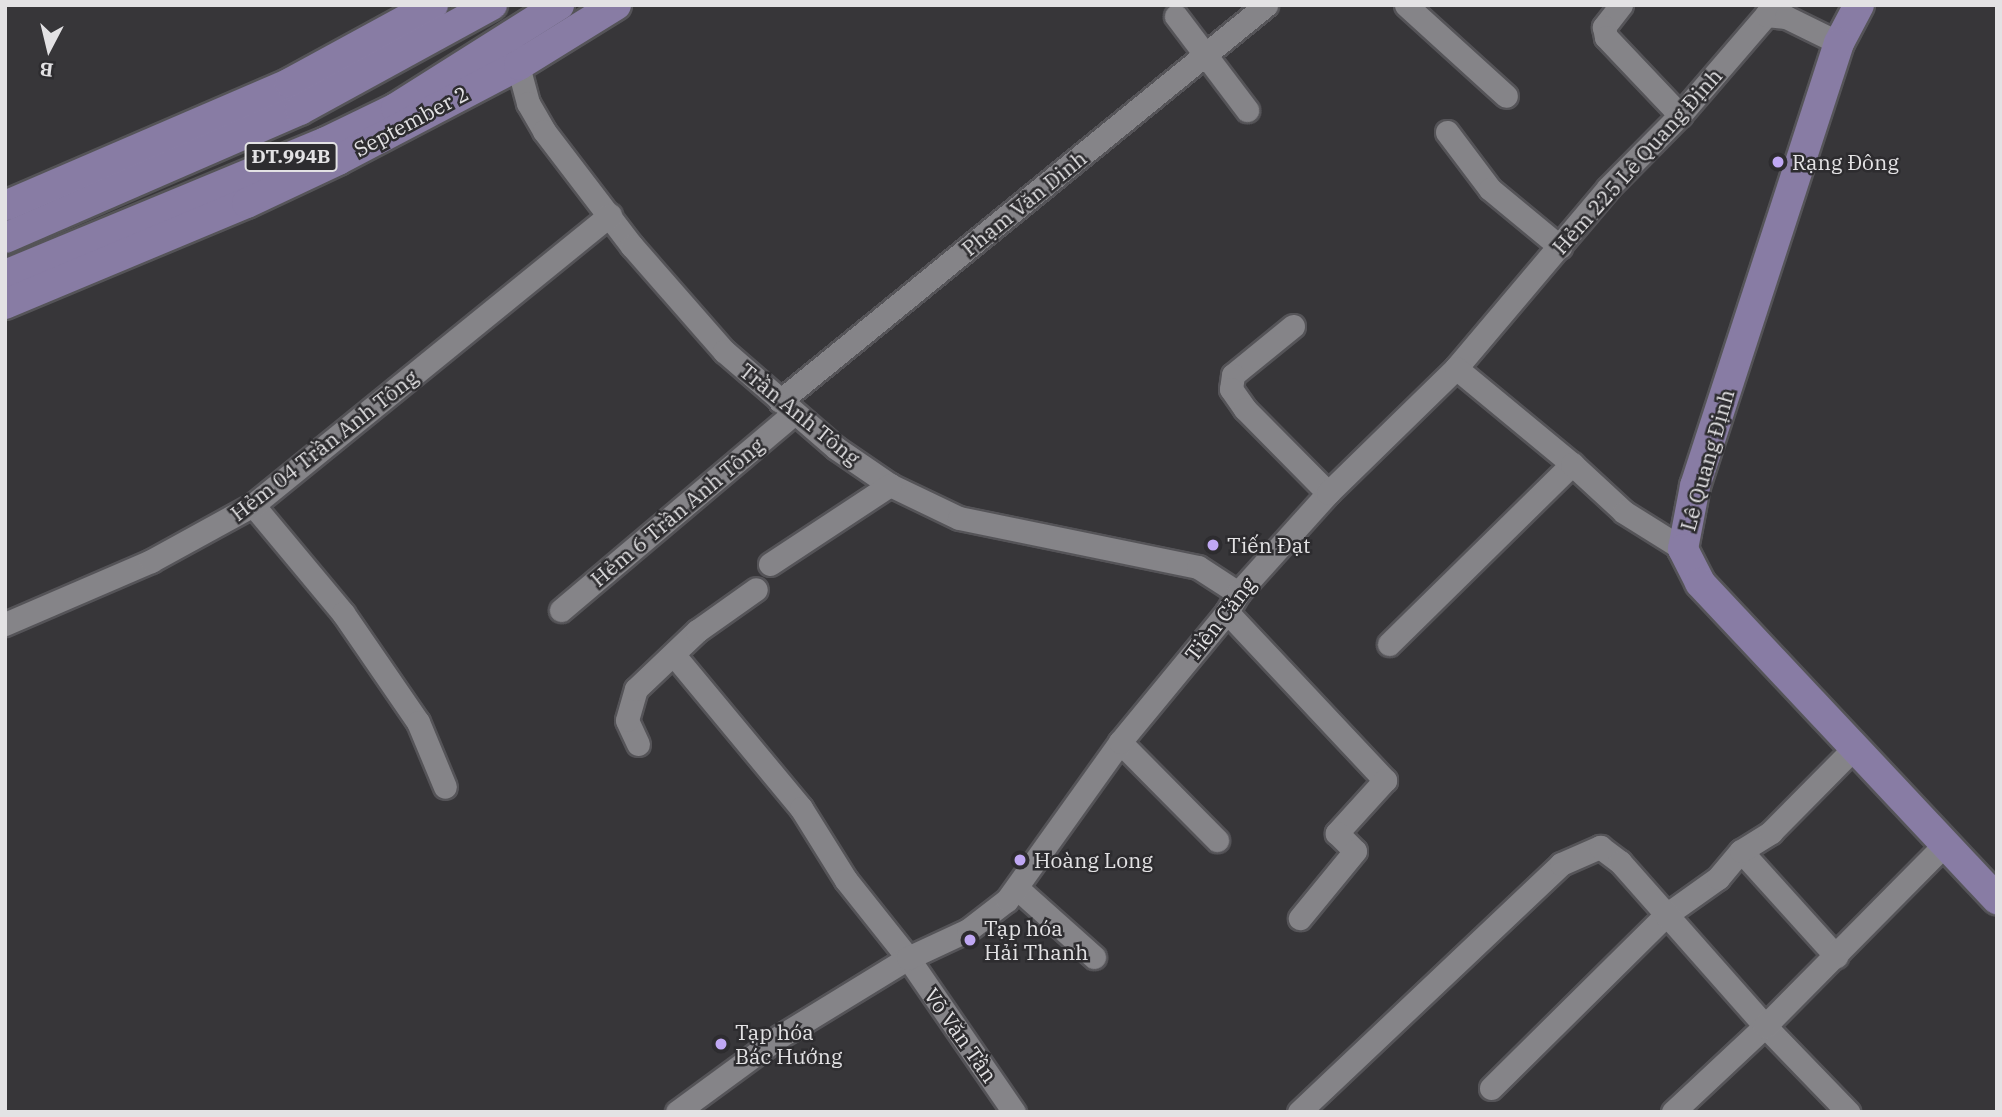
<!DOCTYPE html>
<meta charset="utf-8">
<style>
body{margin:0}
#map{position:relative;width:2002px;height:1117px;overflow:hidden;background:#373639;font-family:"IBM Plex Serif",serif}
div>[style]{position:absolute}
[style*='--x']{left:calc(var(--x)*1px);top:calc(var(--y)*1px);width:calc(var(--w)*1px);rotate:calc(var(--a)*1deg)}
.roads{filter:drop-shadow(2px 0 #555458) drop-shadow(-2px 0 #555458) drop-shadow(0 2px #555458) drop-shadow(0 -2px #555458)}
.minor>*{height:23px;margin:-11.5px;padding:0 11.5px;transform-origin:11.5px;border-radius:11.5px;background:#858488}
.major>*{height:30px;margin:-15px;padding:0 15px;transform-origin:15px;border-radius:15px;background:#887ca4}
.dots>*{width:19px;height:19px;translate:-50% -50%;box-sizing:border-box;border:4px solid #2d2c2f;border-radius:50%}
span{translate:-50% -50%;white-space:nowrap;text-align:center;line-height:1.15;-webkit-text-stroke:5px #2d2c2f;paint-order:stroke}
.shield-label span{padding:2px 5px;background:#2d2c2f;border:2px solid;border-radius:5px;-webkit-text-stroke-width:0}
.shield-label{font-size:19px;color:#e3e2e4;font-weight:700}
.street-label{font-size:21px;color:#e3e2e4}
.poi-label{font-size:21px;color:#e3e2e4}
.left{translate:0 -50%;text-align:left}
.frame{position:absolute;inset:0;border:7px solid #e3e2e4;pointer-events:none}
.north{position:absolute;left:14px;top:14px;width:70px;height:70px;-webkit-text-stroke:5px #2d2c2f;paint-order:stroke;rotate:187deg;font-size:19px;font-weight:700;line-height:28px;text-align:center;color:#e3e2e4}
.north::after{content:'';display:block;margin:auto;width:24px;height:32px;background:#e3e2e4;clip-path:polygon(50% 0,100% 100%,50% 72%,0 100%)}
</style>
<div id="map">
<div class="roads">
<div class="minor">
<i style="--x:1406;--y:5;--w:135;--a:42.3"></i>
<i style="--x:1621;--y:5;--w:28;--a:128"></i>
<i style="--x:1604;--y:27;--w:10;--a:79"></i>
<i style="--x:1606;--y:37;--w:108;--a:46.5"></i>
<i style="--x:1176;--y:16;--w:118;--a:52.9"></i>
<i style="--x:514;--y:51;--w:54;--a:74.9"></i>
<i style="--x:528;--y:103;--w:32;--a:60"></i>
<i style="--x:544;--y:131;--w:145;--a:52.6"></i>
<i style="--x:632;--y:246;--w:140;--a:48.8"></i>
<i style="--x:724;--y:351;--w:148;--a:40.9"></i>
<i style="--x:836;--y:448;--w:65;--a:34.4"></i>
<i style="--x:890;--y:485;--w:76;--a:25.6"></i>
<i style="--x:959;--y:518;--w:244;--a:11.6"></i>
<i style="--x:1198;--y:567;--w:48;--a:33"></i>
<i style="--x:1447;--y:132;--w:71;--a:53"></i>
<i style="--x:1490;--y:189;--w:91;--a:39.6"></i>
<i style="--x:1293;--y:326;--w:77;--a:140.8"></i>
<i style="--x:1233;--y:375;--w:14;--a:98"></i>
<i style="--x:1231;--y:389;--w:24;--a:55"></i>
<i style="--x:1245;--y:409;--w:118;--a:45.3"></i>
<i style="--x:1456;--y:368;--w:236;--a:-49.8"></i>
<i style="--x:1608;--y:188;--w:103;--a:-45.4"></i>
<i style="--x:1680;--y:115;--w:132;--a:-49.3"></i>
<i style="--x:1766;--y:15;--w:20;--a:6"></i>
<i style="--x:1786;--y:17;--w:59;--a:26.1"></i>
<i style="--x:780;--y:401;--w:627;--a:-39.17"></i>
<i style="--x:253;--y:505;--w:141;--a:50.2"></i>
<i style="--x:343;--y:613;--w:132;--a:55.5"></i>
<i style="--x:418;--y:722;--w:70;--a:67.4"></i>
<i style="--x:770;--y:564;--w:144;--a:-33.4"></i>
<i style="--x:561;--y:610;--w:304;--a:-40.2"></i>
<i style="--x:1227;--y:612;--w:231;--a:46.8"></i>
<i style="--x:1385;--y:780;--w:72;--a:132.2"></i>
<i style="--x:1337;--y:833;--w:25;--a:45"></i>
<i style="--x:1355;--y:851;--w:87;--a:129.4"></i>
<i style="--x:5;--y:624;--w:159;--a:-23.3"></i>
<i style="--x:151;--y:561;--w:116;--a:-28.8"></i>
<i style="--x:253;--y:505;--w:460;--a:-39.1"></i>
<i style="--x:1389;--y:644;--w:257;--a:-44.5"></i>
<i style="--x:674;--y:655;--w:199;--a:50.3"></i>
<i style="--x:801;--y:808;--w:85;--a:58"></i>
<i style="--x:846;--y:880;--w:100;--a:51.5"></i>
<i style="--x:908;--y:958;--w:187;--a:55.5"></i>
<i style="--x:1120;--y:742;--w:138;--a:45.3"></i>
<i style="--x:638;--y:744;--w:26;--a:-115"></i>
<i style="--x:627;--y:720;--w:32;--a:-74"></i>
<i style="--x:636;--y:689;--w:84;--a:-43.6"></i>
<i style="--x:697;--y:631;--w:72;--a:-35.4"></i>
<i style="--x:1741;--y:851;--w:142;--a:47.9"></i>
<i style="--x:1018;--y:889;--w:102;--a:41.8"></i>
<i style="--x:1491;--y:1088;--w:246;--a:-44.7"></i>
<i style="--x:1666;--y:915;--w:64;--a:-35.4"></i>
<i style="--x:1718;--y:878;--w:35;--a:-50"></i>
<i style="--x:1741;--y:851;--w:36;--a:-32"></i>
<i style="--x:1771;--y:832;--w:120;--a:-45.3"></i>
<i style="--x:677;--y:1112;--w:127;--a:-36.3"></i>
<i style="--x:779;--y:1037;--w:151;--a:-31.5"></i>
<i style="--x:908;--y:958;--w:66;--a:-25"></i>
<i style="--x:968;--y:930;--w:49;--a:-37.6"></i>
<i style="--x:1007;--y:900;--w:194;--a:-54.4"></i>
<i style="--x:1120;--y:742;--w:168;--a:-50.5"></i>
<i style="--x:1227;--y:612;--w:22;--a:-60"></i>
<i style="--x:1238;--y:593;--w:135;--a:-48"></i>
<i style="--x:1328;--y:493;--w:179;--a:-44.3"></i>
<i style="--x:1456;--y:368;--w:151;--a:39.6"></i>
<i style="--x:1572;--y:464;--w:71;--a:42.7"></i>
<i style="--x:1624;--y:512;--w:70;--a:32.1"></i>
<i style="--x:1299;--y:1112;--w:361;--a:-43.4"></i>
<i style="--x:1561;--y:864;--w:43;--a:-23.6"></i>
<i style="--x:1600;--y:847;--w:25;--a:37"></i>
<i style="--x:1620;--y:862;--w:219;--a:48.5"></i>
<i style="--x:1765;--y:1026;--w:120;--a:46"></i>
<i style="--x:1673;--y:1112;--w:126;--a:-43.1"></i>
<i style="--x:1765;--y:1026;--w:256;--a:-45.3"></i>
</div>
<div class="major">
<i style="--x:1859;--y:5;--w:43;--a:117.8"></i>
<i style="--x:1839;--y:43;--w:466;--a:108"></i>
<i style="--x:1695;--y:486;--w:64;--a:100.8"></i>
<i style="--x:1683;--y:549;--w:38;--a:63"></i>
<i style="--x:1700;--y:583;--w:434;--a:46.8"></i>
<i style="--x:5;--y:206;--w:310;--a:-23.3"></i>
<i style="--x:290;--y:83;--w:163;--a:-28.6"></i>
<i style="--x:5;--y:238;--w:322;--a:-23.5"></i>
<i style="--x:300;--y:110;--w:219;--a:-28.7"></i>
<i style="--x:5;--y:275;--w:347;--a:-22.5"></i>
<i style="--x:326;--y:142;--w:78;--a:-25.9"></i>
<i style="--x:396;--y:108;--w:193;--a:-32.3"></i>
<i style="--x:5;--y:304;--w:262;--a:-22.7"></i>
<i style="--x:247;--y:203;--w:101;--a:-25.3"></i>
<i style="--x:338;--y:160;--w:204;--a:-27.7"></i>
<i style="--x:519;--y:65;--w:114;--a:-31.7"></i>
</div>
</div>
<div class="dots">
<i style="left:1778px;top:162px;background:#c0a8f4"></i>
<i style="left:1213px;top:545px;background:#c0a8f4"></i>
<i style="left:1020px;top:860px;background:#c0a8f4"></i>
<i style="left:970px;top:940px;background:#c0a8f4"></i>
<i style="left:721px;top:1044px;background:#c0a8f4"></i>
</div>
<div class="shield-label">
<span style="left:291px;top:157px">ĐT.994B</span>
</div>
<div class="street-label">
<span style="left:411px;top:121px;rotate:-28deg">September 2</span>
<span style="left:1637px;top:161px;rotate:-48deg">Hẻm 225 Lê Quang Định</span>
<span style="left:1024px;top:203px;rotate:-39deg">Phạm Văn Dinh</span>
<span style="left:800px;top:414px;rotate:39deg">Trần Anh Tông</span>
<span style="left:324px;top:445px;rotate:-38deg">Hẻm 04 Trần Anh Tông</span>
<span style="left:1707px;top:460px;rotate:-74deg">Lê Quang Định</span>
<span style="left:677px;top:512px;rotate:-40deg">Hẻm 6 Trần Anh Tông</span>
<span style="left:1220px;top:619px;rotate:-52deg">Tiền Cảng</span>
<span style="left:961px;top:1035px;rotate:55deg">Võ Văn Tần</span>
</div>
<div class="poi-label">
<span class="left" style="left:1792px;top:162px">Rạng Đông</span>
<span class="left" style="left:1227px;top:545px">Tiến Đạt</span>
<span class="left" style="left:1034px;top:860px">Hoàng Long</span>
<span class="left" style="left:984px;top:940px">Tạp hóa<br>Hải Thanh</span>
<span class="left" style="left:735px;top:1044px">Tạp hóa<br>Bác Hướng</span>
</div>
<div class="frame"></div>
<div class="north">B</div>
</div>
